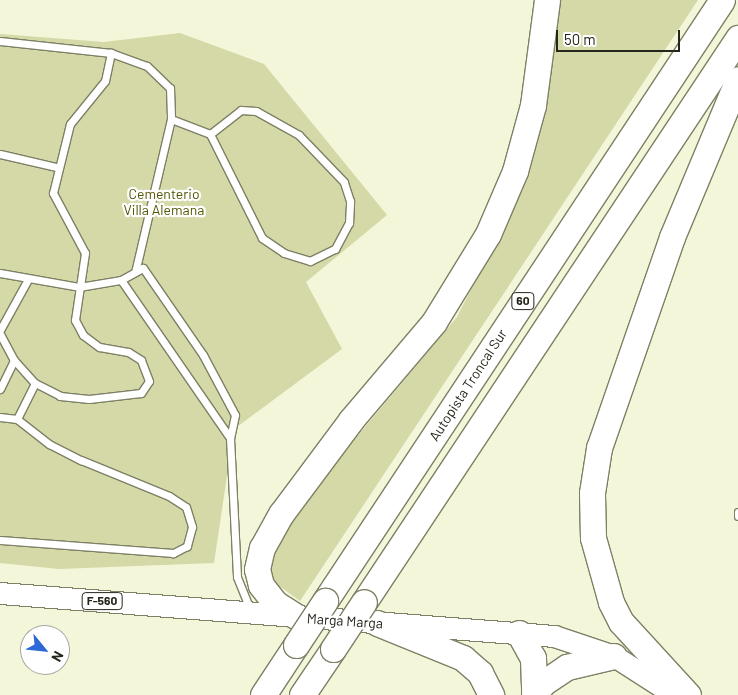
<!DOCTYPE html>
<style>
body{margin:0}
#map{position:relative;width:738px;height:695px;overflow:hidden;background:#f3f6d8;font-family:Barlow,sans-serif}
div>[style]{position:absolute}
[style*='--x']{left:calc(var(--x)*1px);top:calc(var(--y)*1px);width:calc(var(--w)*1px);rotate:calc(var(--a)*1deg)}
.green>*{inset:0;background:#d5d8a7}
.roads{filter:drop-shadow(1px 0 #7e8065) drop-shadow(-1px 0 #7e8065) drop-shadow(0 1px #7e8065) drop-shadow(0 -1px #7e8065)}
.lane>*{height:7px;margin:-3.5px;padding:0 3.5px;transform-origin:3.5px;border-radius:3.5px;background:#fff}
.primary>*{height:21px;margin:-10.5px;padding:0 10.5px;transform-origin:10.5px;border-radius:10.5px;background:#fff}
.highway>*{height:25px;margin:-12.5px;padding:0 12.5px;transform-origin:12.5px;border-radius:12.5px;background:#fff}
.bridges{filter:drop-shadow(1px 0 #7e8065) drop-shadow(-1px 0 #7e8065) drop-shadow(0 1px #7e8065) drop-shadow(0 -1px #7e8065)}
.highway-bridge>*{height:25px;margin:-12.5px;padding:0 12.5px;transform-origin:12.5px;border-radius:12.5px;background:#fff}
span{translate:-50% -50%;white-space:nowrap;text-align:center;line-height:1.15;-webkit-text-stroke:4.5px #fff;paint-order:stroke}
.shield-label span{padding:1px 4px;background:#fff;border:1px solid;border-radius:4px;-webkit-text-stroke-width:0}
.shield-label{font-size:12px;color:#25261b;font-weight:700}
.park-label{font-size:14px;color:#555604}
.street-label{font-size:14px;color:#25261b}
.north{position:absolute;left:20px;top:625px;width:50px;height:50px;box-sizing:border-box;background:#fff;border:1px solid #a8a8a4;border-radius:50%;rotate:118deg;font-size:14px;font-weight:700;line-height:20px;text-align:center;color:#25261b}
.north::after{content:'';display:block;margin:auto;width:18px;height:22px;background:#2c69d7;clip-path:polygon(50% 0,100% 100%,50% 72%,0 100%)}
.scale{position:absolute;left:556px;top:30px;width:124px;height:22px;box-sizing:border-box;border:2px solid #25261b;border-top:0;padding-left:6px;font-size:15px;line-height:18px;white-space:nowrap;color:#25261b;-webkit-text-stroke:4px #fff;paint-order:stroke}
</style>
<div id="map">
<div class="green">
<i style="clip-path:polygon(557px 0,698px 0,300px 601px,275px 583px,269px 566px,281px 535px,334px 464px,457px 317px,492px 248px)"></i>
<i style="clip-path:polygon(180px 33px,264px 64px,387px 215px,306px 282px,342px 349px,234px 429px,214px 563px,59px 569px,0 563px,0 34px,104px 42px)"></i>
</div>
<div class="roads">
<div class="lane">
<i style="--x:0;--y:41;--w:112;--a:6.2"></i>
<i style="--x:111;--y:53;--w:38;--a:20"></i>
<i style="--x:147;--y:66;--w:32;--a:44"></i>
<i style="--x:170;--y:88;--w:31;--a:88"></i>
<i style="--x:171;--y:119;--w:157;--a:103.2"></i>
<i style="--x:171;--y:119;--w:42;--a:21"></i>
<i style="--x:210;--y:134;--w:116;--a:63.4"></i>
<i style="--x:262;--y:238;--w:27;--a:34"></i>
<i style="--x:284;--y:253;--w:27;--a:17"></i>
<i style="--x:310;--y:261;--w:28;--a:-26"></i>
<i style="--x:335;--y:249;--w:30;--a:-62"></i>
<i style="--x:349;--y:223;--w:22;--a:-87"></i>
<i style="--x:350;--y:201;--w:20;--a:-108"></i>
<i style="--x:344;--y:182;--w:65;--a:-133.8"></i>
<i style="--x:299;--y:135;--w:49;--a:-150.8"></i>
<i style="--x:256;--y:111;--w:15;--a:-176"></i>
<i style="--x:241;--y:110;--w:39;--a:142"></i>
<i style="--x:0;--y:154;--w:57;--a:13.1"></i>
<i style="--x:0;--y:273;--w:80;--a:10"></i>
<i style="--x:79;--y:287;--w:43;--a:-9.5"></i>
<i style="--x:121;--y:280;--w:25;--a:-29"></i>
<i style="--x:143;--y:268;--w:106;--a:55.4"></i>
<i style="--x:203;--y:355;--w:68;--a:61.9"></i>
<i style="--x:235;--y:415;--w:24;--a:102"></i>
<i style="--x:230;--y:438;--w:139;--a:87.1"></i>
<i style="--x:237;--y:577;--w:35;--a:68"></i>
<i style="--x:121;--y:280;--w:192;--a:55.4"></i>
<i style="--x:0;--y:330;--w:56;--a:-61.1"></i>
<i style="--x:0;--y:334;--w:30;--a:62"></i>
<i style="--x:14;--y:360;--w:31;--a:48"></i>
<i style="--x:35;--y:383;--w:28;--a:27"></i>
<i style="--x:60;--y:396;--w:29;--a:6"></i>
<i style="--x:89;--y:399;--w:52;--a:-6.6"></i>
<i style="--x:141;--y:393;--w:14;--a:-56"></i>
<i style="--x:149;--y:381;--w:22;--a:-111"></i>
<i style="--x:141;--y:360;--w:15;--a:-148"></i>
<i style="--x:128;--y:352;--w:29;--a:-170"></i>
<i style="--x:99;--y:347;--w:20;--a:-143"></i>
<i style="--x:83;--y:335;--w:17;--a:-118"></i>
<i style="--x:75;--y:320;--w:68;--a:-81.5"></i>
<i style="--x:85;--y:253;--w:68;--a:-118.1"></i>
<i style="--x:53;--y:193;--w:71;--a:-76.2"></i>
<i style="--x:70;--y:124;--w:55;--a:-50.9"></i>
<i style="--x:105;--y:81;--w:29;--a:-78"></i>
<i style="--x:0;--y:389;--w:32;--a:-64"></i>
<i style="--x:0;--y:417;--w:17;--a:7"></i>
<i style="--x:17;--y:419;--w:41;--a:38"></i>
<i style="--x:49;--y:444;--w:36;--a:27"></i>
<i style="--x:81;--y:460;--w:95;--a:22.2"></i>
<i style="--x:169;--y:496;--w:20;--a:33"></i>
<i style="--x:186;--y:507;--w:21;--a:73"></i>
<i style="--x:192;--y:527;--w:20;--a:105"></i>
<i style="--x:187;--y:546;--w:16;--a:153"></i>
<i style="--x:173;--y:553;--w:173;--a:-175.7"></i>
<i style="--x:17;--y:419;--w:40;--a:-63.4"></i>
<i style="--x:738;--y:512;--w:4;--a:90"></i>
</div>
<div class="primary">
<i style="--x:0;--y:593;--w:556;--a:4.44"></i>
<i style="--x:554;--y:636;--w:63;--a:18.4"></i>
<i style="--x:614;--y:656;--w:72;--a:32.6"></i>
</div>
<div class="highway">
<i style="--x:325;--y:601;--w:720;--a:-56.55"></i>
<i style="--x:364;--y:602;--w:677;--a:-56.45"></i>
<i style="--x:297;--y:617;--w:26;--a:-148"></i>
<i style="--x:275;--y:603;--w:23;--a:-128"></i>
<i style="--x:261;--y:585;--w:16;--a:-104"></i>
<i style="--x:257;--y:569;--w:22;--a:-77"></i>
<i style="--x:262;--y:548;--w:39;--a:-61"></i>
<i style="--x:281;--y:514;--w:117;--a:-53.3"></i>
<i style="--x:351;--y:420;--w:128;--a:-49.7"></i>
<i style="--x:434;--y:322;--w:103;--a:-58.5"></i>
<i style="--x:488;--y:234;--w:69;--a:-66.8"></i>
<i style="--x:515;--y:171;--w:68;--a:-74.7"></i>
<i style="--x:533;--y:105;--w:106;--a:-82.4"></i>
<i style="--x:377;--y:623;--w:93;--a:22.1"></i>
<i style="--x:463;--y:658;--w:23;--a:41"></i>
<i style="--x:480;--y:673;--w:25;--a:63"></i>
<i style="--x:519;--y:633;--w:29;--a:61"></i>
<i style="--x:533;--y:658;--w:36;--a:88"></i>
<i style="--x:263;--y:695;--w:60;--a:-56.6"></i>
<i style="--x:302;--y:695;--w:55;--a:-56"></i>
<i style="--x:534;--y:695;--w:15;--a:-53"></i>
<i style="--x:543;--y:683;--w:29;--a:-34"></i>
<i style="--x:567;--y:667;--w:48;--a:-13.2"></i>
<i style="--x:688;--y:695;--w:99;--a:-132.5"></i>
<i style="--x:621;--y:622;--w:22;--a:-117"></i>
<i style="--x:611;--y:602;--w:66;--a:-105.7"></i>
<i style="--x:593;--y:538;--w:45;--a:-91.3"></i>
<i style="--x:592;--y:493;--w:46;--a:-81.2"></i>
<i style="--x:599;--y:448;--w:223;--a:-70.9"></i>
<i style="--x:672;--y:237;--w:171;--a:-67.3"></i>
</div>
</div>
<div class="bridges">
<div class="highway-bridge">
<i style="--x:296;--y:645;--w:53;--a:-56.6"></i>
<i style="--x:333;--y:649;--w:56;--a:-56.6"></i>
</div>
</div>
<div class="shield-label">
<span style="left:523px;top:301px">60</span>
<span style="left:102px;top:601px">F-560</span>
</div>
<div class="park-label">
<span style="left:164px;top:202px">Cementerio<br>Villa Alemana</span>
</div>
<div class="street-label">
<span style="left:468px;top:385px;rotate:-57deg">Autopista Troncal Sur</span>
<span style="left:345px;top:621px;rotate:4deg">Marga Marga</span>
</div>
<div class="north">N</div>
<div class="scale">50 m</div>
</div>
